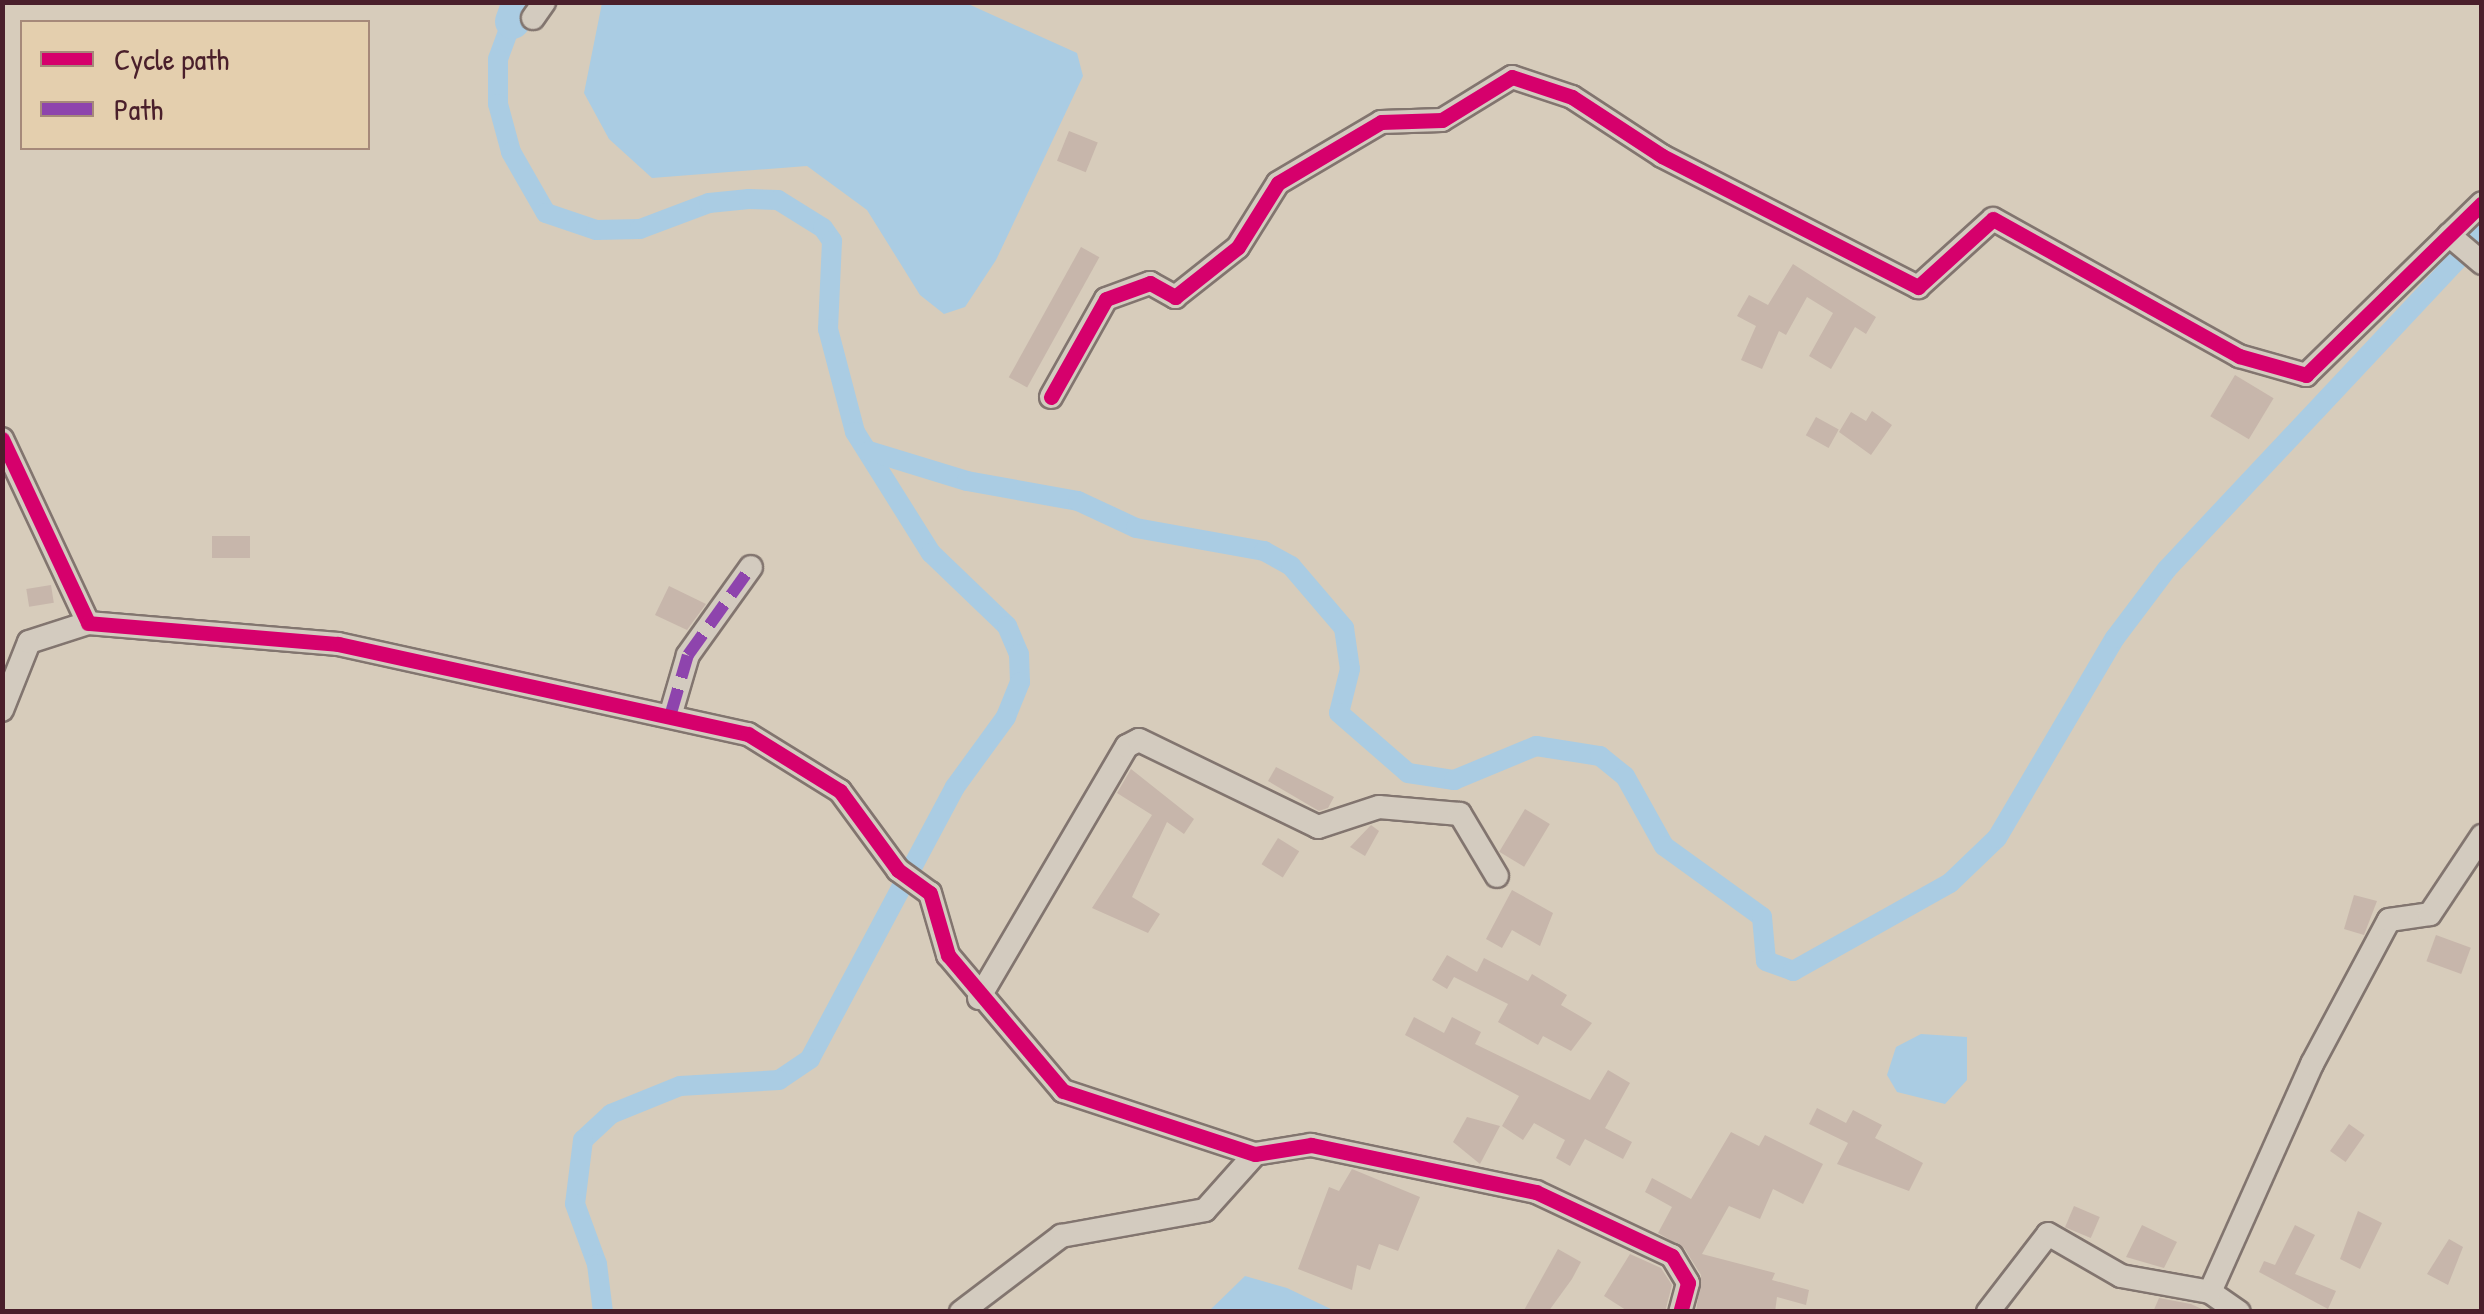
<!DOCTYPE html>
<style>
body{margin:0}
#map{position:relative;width:2484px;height:1314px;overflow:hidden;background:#d7ccbb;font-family:"Patrick Hand",sans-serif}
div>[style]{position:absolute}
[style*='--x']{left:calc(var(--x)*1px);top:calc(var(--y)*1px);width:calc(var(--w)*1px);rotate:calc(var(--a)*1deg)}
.water>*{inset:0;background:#aacce3}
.canal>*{height:20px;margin:-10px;padding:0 10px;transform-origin:10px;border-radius:10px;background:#aacce3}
.river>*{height:35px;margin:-17.5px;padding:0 17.5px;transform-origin:17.5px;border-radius:17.5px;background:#aacce3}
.building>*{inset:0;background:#c7b6ab;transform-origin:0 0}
.roads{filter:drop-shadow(2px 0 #82756f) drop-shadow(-2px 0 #82756f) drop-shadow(0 2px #82756f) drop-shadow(0 -2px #82756f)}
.minor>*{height:22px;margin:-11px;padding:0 11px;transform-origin:11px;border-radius:11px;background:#d3cbbf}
.quiet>*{height:12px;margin-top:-6px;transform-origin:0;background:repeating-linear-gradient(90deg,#8e44ad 0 25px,transparent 0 37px)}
.cycleway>*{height:15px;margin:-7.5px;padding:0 7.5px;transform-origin:7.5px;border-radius:7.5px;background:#d6006c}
span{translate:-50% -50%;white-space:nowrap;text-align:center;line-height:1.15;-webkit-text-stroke:9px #e4cfae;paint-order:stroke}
.frame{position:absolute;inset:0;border:5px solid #4a1f2b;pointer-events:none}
.legend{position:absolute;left:20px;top:20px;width:350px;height:130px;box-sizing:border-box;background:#e4cfae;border:2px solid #a6897a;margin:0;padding:12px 18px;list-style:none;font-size:30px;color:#4a1f2b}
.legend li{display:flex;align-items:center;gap:20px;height:50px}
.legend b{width:50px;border:2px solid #a6897a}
</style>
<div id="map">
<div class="water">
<i style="clip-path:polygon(602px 3px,966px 3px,1077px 53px,1083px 76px,996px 260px,965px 307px,944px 314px,920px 295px,867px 210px,807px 166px,652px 178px,609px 139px,584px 93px)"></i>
<i style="clip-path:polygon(1921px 1034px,1967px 1037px,1967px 1080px,1945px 1104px,1897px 1092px,1887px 1075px,1896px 1047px)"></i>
<i style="clip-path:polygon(1245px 1276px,1287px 1288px,1335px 1311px,1209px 1311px)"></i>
</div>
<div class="canal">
<i style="--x:512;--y:21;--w:40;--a:110.2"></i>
<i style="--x:498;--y:59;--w:45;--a:90"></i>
<i style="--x:498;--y:104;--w:50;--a:74.8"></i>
<i style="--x:511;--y:152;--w:70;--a:60.2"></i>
<i style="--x:546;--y:213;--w:53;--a:18.8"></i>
<i style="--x:596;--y:230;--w:44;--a:-1.3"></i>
<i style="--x:640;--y:229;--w:74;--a:-20.6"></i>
<i style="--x:709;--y:203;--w:40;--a:-5.7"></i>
<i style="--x:749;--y:199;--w:29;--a:2"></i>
<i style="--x:778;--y:200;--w:53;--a:31.9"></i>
<i style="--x:823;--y:228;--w:16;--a:55"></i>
<i style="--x:832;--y:241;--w:88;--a:92.6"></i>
<i style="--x:828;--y:329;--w:106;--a:75.3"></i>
<i style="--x:855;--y:432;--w:143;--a:57.9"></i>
<i style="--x:931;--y:553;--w:105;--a:43.8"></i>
<i style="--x:1007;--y:626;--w:30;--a:67"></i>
<i style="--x:1019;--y:654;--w:28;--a:88"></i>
<i style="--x:1020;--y:682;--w:38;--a:112"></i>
<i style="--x:1006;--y:717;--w:87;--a:126.1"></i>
<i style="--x:955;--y:787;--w:308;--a:118.1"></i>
<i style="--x:810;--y:1059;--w:37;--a:146"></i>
<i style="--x:779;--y:1080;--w:99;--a:176.5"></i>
<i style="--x:680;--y:1086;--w:74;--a:157.9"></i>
<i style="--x:611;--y:1114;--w:38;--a:137"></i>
<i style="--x:583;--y:1140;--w:64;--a:97.1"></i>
<i style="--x:575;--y:1204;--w:64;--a:69.9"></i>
<i style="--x:597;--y:1264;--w:48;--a:82.9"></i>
<i style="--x:869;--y:451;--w:102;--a:17"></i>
<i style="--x:967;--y:481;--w:113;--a:10.2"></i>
<i style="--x:1078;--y:501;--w:64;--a:25"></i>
<i style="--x:1136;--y:528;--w:130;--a:10.2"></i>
<i style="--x:1264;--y:551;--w:31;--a:29"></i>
<i style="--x:1291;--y:566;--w:82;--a:49.5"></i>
<i style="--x:1344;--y:628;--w:41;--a:81.7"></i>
<i style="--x:1350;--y:669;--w:45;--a:104"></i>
<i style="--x:1339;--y:713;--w:91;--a:41"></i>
<i style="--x:1408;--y:773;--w:47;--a:8.7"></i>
<i style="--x:1454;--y:780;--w:89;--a:-22.5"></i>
<i style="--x:1536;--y:746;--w:65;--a:8.9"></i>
<i style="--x:1600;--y:756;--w:32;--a:39"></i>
<i style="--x:1625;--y:776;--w:80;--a:60.9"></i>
<i style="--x:1664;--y:846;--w:121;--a:35.9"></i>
<i style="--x:1762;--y:917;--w:44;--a:84.8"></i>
<i style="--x:1766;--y:961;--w:29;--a:20"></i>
<i style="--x:1793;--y:971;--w:180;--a:-29.3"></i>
<i style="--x:1950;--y:883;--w:65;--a:-43.8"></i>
<i style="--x:1997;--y:838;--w:232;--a:-59.5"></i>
<i style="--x:2115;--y:638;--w:86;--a:-53"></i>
<i style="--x:2167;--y:569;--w:461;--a:-46.8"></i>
</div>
<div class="river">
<i style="--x:512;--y:21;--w:20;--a:-70"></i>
</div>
<div class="building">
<i style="left:1069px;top:131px;width:31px;height:32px;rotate:22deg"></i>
<i style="left:1081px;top:247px;width:21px;height:149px;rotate:29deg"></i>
<i style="clip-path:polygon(1793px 264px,1876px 317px,1866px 334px,1855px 327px,1831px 369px,1809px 356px,1833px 313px,1807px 297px,1786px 335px,1779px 331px,1762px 369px,1741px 360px,1756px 326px,1737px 316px,1749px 295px,1768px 305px)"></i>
<i style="left:2235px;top:375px;width:45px;height:48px;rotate:31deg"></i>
<i style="clip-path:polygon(1872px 411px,1892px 425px,1871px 455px,1839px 432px,1851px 412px,1866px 421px)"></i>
<i style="left:1816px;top:417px;width:26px;height:21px;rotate:29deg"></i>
<i style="left:212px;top:536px;width:38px;height:22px"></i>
<i style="left:51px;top:585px;width:18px;height:25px;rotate:81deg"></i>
<i style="clip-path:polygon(669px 586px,706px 604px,687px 630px,655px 615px)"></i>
<i style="clip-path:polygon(1276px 767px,1334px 797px,1328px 808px,1319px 811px,1268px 781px)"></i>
<i style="clip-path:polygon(1131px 769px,1194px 819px,1184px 834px,1167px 822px,1132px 897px,1160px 914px,1148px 933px,1092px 908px,1152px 815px,1117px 793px)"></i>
<i style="left:1525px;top:809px;width:29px;height:50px;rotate:31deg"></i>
<i style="clip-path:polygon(1371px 825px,1379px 831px,1365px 856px,1350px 847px)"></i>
<i style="left:1278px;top:838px;width:25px;height:31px;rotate:32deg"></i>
<i style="clip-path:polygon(1512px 890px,1553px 913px,1540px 946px,1512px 930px,1502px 948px,1486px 939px)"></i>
<i style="clip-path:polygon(2354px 895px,2377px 901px,2364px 935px,2344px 929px)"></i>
<i style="left:2436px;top:935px;width:37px;height:28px;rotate:20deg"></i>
<i style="clip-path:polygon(1447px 955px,1477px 972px,1484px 958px,1528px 981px,1532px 974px,1567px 995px,1561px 1005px,1592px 1023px,1571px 1051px,1543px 1036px,1538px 1045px,1498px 1022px,1508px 1004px,1454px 977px,1447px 989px,1432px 980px)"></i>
<i style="clip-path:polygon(1414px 1017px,1444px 1033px,1452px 1017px,1481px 1032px,1475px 1044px,1590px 1100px,1608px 1070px,1630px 1083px,1605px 1128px,1632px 1142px,1623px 1159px,1585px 1139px,1570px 1166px,1556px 1158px,1565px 1140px,1534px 1123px,1523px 1140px,1502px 1126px,1519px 1096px,1405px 1035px)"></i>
<i style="clip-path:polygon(1817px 1108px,1846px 1123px,1853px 1110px,1882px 1125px,1875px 1138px,1923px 1163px,1909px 1191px,1837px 1164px,1848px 1143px,1809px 1124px)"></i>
<i style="clip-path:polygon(1467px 1117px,1500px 1126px,1480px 1164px,1453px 1142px)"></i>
<i style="left:2349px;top:1124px;width:19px;height:33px;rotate:35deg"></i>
<i style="clip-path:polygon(1731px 1132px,1759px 1146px,1765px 1135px,1823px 1164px,1803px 1204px,1773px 1189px,1760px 1219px,1729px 1206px,1702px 1254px,1775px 1273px,1772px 1280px,1809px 1290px,1806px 1305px,1777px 1297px,1775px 1312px,1696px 1312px,1701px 1275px,1684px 1248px,1658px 1233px,1672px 1207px,1645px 1192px,1652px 1178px,1691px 1199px)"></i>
<i style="clip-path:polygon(1352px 1169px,1420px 1197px,1398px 1251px,1379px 1244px,1370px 1270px,1357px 1265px,1352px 1290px,1298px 1269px,1329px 1187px,1339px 1191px)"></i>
<i style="left:2074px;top:1206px;width:28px;height:23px;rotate:23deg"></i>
<i style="clip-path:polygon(2358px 1211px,2382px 1223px,2360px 1269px,2340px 1259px)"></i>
<i style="clip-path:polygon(2142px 1225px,2177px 1242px,2164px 1268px,2126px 1257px)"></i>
<i style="clip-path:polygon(2295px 1225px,2315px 1235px,2295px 1274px,2336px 1291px,2328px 1309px,2259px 1272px,2264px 1261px,2275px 1265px)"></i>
<i style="clip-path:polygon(2449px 1239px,2463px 1247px,2448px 1285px,2427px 1274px)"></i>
<i style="clip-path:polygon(1558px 1249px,1581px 1262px,1572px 1279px,1548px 1312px,1523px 1312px)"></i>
<i style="clip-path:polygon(1630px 1254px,1661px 1268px,1672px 1285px,1665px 1312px,1629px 1312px,1604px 1296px)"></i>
<i style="clip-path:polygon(2159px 1298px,2191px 1304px,2208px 1312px,2153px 1312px)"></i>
</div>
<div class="roads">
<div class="minor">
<i style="--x:533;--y:18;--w:19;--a:-55"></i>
<i style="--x:2449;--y:235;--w:43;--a:40.3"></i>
<i style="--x:1051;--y:397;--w:112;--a:-60.7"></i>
<i style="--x:1106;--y:299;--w:47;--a:-20"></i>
<i style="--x:1150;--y:283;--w:29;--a:29"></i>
<i style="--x:1175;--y:297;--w:80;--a:-38.4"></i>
<i style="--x:1238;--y:247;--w:75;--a:-58"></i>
<i style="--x:1278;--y:183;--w:120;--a:-30.6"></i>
<i style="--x:1381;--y:122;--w:61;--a:-1.9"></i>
<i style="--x:1442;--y:120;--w:82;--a:-31.6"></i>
<i style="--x:1512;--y:77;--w:63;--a:18.4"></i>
<i style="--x:1572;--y:97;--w:108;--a:33.2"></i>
<i style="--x:1662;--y:156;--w:288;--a:27.1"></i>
<i style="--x:1918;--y:287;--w:101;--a:-42.2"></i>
<i style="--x:1993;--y:219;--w:282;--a:29.1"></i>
<i style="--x:2239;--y:356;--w:70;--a:15.8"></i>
<i style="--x:2306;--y:375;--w:246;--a:-44.3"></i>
<i style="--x:2;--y:439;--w:203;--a:64.9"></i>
<i style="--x:88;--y:623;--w:251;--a:4.8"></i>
<i style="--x:338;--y:644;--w:420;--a:12.4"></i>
<i style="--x:748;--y:734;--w:108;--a:31.8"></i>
<i style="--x:840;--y:791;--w:98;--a:53.7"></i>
<i style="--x:898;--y:870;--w:39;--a:36"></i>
<i style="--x:930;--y:893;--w:65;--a:73.8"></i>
<i style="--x:948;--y:955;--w:178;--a:49.8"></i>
<i style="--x:1063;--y:1091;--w:202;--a:18.2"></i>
<i style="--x:1255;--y:1154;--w:57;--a:-9.1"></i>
<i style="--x:1311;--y:1145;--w:230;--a:11.8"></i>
<i style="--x:1536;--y:1192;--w:150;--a:25.2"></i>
<i style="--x:1672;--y:1256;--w:31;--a:59"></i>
<i style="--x:1688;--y:1283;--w:30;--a:105"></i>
<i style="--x:2;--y:710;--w:73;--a:-68.3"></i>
<i style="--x:29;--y:642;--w:62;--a:-17.9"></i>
<i style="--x:671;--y:713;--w:60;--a:-73.7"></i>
<i style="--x:688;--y:655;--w:108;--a:-54.4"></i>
<i style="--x:979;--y:998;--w:292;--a:-59.6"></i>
<i style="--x:1127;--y:746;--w:13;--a:-27"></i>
<i style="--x:1139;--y:740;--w:199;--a:25.9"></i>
<i style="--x:1318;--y:827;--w:64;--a:-18.2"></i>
<i style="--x:1379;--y:807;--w:81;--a:4.9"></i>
<i style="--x:1460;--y:814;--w:72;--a:59.2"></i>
<i style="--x:2210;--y:1292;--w:35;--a:35"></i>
<i style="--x:961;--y:1312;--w:126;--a:-37.2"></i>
<i style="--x:1061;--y:1236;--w:146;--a:-10.2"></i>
<i style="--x:1205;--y:1210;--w:75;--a:-48.2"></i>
<i style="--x:1988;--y:1312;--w:98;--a:-52.4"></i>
<i style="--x:2048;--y:1234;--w:84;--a:29.9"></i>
<i style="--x:2121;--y:1276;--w:90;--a:10.2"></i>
<i style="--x:2210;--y:1292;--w:250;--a:-65.9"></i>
<i style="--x:2312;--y:1064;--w:163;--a:-61.9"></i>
<i style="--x:2389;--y:920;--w:41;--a:-8.3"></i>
<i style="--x:2430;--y:914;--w:94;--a:-56.3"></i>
</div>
</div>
<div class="quiet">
<i style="--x:671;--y:713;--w:60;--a:-73.7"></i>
<i style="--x:688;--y:655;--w:108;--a:-54.4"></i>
</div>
<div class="cycleway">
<i style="--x:1051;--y:397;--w:112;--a:-60.7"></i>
<i style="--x:1106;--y:299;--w:47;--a:-20"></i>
<i style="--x:1150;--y:283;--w:29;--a:29"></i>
<i style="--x:1175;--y:297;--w:80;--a:-38.4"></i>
<i style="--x:1238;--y:247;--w:75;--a:-58"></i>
<i style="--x:1278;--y:183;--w:120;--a:-30.6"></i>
<i style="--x:1381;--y:122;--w:61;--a:-1.9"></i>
<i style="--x:1442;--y:120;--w:82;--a:-31.6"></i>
<i style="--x:1512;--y:77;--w:63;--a:18.4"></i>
<i style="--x:1572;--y:97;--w:108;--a:33.2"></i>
<i style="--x:1662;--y:156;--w:288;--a:27.1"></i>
<i style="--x:1918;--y:287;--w:101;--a:-42.2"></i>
<i style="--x:1993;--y:219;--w:282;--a:29.1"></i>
<i style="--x:2239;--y:356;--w:70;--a:15.8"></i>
<i style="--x:2306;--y:375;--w:246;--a:-44.3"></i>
<i style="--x:2;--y:439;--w:203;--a:64.9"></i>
<i style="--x:88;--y:623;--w:251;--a:4.8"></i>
<i style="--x:338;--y:644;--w:420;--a:12.4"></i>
<i style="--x:748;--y:734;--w:108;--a:31.8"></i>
<i style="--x:840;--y:791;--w:98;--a:53.7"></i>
<i style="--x:898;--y:870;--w:39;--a:36"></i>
<i style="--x:930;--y:893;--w:65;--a:73.8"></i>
<i style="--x:948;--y:955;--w:178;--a:49.8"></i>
<i style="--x:1063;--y:1091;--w:202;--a:18.2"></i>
<i style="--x:1255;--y:1154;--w:57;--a:-9.1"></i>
<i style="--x:1311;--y:1145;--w:230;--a:11.8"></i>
<i style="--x:1536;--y:1192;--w:150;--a:25.2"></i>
<i style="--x:1672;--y:1256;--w:31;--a:59"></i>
<i style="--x:1688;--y:1283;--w:30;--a:105"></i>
</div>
<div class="frame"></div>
<ul class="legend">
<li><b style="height:12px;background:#d6006c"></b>Cycle path</li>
<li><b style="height:12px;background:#8e44ad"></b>Path</li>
</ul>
</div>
